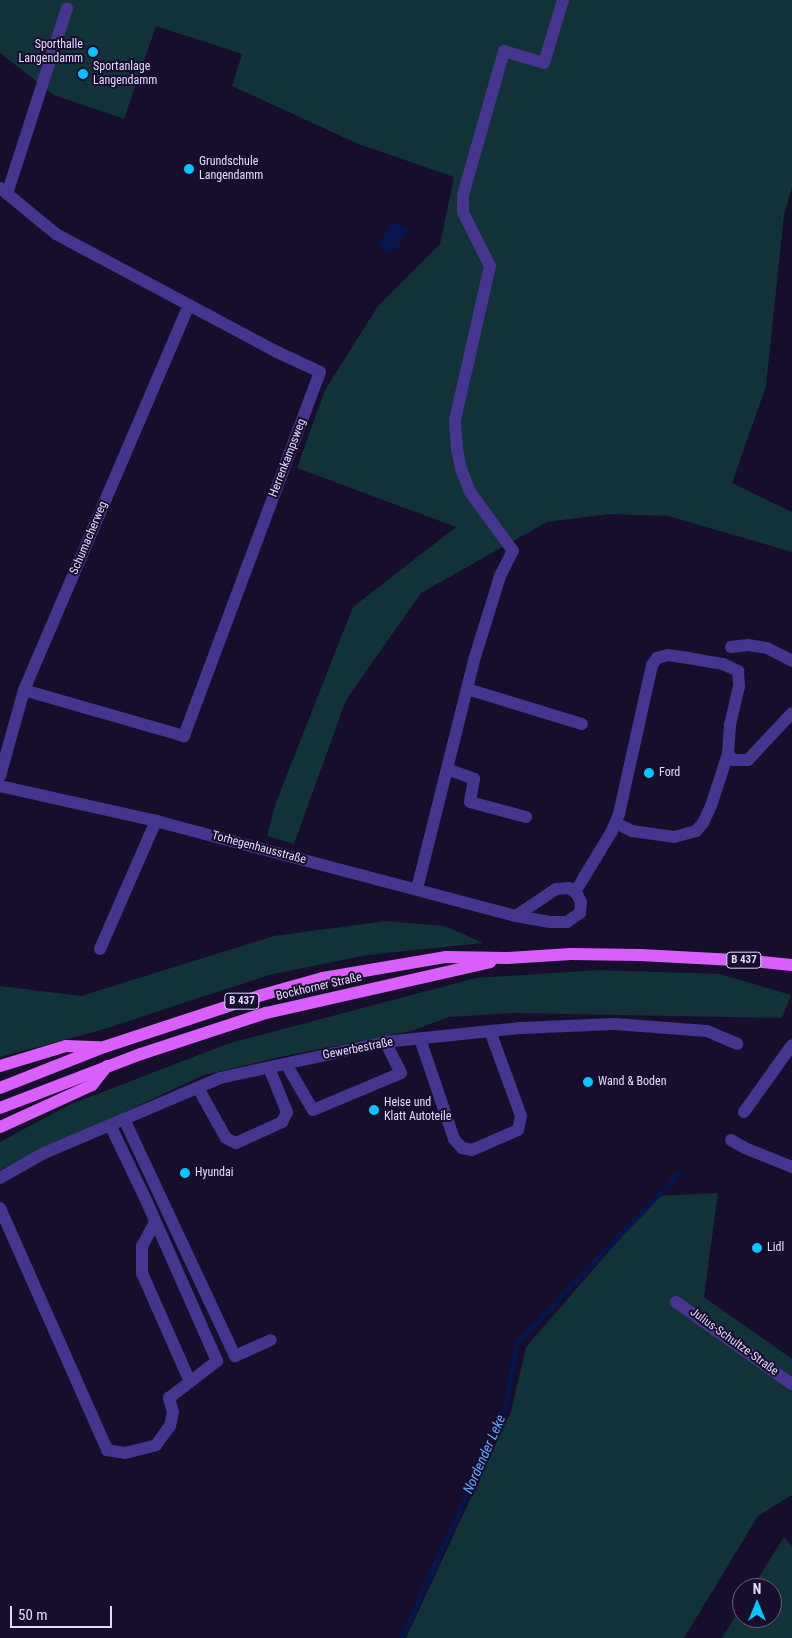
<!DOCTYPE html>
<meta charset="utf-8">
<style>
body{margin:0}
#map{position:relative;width:792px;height:1638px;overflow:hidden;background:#170e2c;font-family:"Roboto Condensed",sans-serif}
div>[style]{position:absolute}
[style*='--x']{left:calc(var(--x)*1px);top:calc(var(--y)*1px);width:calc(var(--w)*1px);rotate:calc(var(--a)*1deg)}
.green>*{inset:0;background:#113236}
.water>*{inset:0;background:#06164d}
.stream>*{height:4.5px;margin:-2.25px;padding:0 2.25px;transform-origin:2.25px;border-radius:2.25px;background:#06164d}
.minor>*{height:12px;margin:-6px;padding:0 6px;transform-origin:6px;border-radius:6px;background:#45358f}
.major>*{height:12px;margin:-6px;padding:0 6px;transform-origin:6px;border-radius:6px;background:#d960ff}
.dots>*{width:14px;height:14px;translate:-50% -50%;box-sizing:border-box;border:2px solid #170e2c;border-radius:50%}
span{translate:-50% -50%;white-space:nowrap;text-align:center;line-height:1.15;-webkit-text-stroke:4px #170e2c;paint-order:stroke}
.shield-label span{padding:1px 4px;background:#170e2c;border:1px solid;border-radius:4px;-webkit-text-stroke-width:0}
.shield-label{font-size:11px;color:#e3d9ff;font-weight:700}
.poi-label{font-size:12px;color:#e3d9ff}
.right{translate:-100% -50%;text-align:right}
.left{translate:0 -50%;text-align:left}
.street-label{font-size:12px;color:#e3d9ff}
.water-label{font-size:14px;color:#67a4ff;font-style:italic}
.north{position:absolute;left:732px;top:1578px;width:50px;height:50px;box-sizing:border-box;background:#170e2c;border:1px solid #695f80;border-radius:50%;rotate:0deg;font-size:14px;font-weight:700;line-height:20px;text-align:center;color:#e3d9ff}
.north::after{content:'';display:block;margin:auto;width:18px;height:22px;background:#05c4ff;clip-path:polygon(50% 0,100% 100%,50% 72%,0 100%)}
.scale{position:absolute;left:10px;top:1606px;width:102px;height:22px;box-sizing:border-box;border:2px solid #e3d9ff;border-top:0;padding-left:6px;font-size:15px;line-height:18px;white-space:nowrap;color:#e3d9ff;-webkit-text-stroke:4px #170e2c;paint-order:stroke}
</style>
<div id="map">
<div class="green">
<i style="clip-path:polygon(0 0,792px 0,792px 187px,784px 215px,766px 386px,732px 483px,792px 512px,792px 552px,668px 516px,610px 514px,547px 522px,421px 593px,346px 700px,294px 844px,267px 836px,275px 805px,353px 607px,456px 527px,297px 468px,325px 390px,378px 306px,440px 244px,454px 177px,356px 143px,232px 86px,242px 54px,156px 26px,124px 119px,54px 95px,0 53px)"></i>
<i style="clip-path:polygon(386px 921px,445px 926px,483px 943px,367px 955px,269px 975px,98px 1031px,0 1057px,0 986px,81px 996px,274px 936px)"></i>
<i style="clip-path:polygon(598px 970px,720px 974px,791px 995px,782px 1018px,513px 1013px,449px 1017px,411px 1031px,285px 1056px,204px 1075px,0 1170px,0 1142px,71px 1104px,230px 1043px,476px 978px)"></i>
<i style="clip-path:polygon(718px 1193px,704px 1297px,792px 1359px,792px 1495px,758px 1516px,684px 1638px,406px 1638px,511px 1411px,526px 1347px,657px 1196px)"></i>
<i style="clip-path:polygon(784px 1537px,792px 1546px,792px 1638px,722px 1638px,742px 1605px,742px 1618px,772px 1618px,772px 1588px,752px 1588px)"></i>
</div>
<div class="water">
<i style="clip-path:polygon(394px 222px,407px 228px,408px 232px,396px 250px,387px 253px,380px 247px,380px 242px,388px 228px)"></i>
</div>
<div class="stream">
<i style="--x:401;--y:1638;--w:248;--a:-65.5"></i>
<i style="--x:504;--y:1412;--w:71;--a:-79.5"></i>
<i style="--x:517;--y:1342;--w:234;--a:-46.2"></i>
</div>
<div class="minor">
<i style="--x:0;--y:188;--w:72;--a:39.4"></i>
<i style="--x:56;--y:234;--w:251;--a:28.1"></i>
<i style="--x:277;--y:352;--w:47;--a:24.9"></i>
<i style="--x:320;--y:372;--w:389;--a:110.5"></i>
<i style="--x:184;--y:736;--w:166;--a:-164"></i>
<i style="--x:7;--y:194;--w:195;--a:-72.1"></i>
<i style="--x:731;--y:647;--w:17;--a:-7"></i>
<i style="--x:748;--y:645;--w:19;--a:9"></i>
<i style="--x:767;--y:648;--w:28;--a:27"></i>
<i style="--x:467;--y:689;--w:120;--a:16.9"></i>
<i style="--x:447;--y:769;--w:29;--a:20"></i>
<i style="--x:474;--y:779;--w:23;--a:100"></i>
<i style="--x:470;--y:802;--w:58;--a:15"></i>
<i style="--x:0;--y:776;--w:89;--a:-74.4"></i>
<i style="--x:24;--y:690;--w:419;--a:-66.8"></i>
<i style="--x:0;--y:786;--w:160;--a:12.6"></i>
<i style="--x:156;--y:821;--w:372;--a:14.8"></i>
<i style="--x:516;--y:916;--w:36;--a:10"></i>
<i style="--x:551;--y:922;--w:16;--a:0"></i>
<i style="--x:567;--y:922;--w:16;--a:-35"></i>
<i style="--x:580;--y:913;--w:11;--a:-85"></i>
<i style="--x:581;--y:902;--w:9;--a:-117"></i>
<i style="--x:577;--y:894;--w:10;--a:-143"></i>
<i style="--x:569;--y:888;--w:13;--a:176"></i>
<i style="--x:556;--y:889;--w:48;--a:146"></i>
<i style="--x:616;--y:823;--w:18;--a:27"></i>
<i style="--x:632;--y:831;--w:42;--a:8.1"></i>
<i style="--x:674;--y:837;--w:23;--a:-15"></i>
<i style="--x:696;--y:831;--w:11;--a:-49"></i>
<i style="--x:703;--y:823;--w:19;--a:-65"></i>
<i style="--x:711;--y:806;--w:55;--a:-71.9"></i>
<i style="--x:417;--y:889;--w:239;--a:-76"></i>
<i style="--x:475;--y:657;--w:85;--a:-72.8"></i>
<i style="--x:500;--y:576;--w:28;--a:-63"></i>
<i style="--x:513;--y:551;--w:73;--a:-126.1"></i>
<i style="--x:470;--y:492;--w:25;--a:-111"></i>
<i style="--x:461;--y:469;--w:20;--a:-101"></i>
<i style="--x:457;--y:449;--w:29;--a:-94"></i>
<i style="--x:455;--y:420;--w:158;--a:-77.2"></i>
<i style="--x:490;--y:266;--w:60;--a:-116.6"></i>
<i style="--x:463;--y:212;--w:17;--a:-90"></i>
<i style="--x:463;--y:195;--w:150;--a:-74.1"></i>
<i style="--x:504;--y:51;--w:42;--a:16.7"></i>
<i style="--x:544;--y:63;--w:66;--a:-73.2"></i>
<i style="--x:575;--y:892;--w:71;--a:-58.8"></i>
<i style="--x:612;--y:831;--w:18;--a:-68"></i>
<i style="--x:619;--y:814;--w:153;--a:-77.5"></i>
<i style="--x:652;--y:665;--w:9;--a:-54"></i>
<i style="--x:657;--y:658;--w:11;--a:-15"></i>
<i style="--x:668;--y:655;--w:14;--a:8"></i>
<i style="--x:682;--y:657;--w:42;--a:9.7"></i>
<i style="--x:723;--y:664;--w:17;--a:25"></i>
<i style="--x:738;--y:671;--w:15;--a:86"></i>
<i style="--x:739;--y:686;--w:40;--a:103"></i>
<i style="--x:730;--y:725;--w:29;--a:94"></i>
<i style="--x:728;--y:754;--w:8;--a:50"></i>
<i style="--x:733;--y:760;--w:15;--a:0"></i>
<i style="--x:748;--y:760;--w:64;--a:-46.9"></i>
<i style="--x:100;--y:949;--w:140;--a:-66.4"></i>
<i style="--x:420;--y:1039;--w:106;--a:71.2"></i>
<i style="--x:454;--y:1139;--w:12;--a:48"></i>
<i style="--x:462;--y:1148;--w:10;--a:11"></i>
<i style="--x:472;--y:1150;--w:50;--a:-23.5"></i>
<i style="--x:518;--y:1130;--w:14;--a:-78"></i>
<i style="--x:521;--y:1116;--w:90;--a:-110"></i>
<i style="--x:286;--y:1064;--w:53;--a:59.6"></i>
<i style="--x:313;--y:1110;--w:95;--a:-22.8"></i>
<i style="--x:401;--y:1073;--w:35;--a:-117"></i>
<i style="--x:198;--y:1088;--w:57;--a:60.8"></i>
<i style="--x:226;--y:1138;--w:11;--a:27"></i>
<i style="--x:236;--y:1143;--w:51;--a:-24.5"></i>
<i style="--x:282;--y:1122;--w:11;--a:-63"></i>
<i style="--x:287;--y:1112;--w:48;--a:-112.2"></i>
<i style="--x:744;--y:1112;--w:82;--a:-54.4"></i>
<i style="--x:124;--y:1119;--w:262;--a:64.9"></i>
<i style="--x:235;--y:1356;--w:39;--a:-24"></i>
<i style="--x:731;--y:1140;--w:16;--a:30"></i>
<i style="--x:745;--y:1148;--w:51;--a:22"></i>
<i style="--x:0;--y:1178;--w:48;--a:-29.7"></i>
<i style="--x:42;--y:1154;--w:194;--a:-23.1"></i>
<i style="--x:220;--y:1078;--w:169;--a:-12.3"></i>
<i style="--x:385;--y:1042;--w:136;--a:-5.9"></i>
<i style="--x:520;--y:1028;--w:95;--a:-2.4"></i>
<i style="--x:615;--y:1024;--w:92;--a:4.4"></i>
<i style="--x:707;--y:1031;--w:33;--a:23"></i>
<i style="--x:0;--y:1208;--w:265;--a:66.1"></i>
<i style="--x:107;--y:1450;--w:18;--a:9"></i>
<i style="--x:125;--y:1453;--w:32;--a:-14"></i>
<i style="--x:156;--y:1445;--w:24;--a:-54"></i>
<i style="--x:170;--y:1426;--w:14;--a:-78"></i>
<i style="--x:173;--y:1412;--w:15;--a:-106"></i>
<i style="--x:169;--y:1398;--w:61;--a:-37.6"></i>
<i style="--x:217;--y:1361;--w:176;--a:-113.8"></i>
<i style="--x:146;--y:1200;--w:83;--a:-115.6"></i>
<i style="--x:155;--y:1222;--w:27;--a:118"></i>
<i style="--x:142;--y:1246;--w:27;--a:90"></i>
<i style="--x:142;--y:1273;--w:119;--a:66.2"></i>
<i style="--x:676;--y:1302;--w:142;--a:35.3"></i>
</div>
<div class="major">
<i style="--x:0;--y:1066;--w:69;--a:-16.9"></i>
<i style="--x:66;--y:1046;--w:33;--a:2"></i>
<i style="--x:0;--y:1088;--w:112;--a:-21.5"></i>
<i style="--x:104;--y:1047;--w:166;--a:-18.2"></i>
<i style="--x:262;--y:995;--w:63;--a:-15.6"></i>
<i style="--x:323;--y:978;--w:125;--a:-9.7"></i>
<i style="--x:446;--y:957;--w:61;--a:0.9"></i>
<i style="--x:507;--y:958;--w:64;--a:-3.6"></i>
<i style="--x:571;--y:954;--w:69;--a:0.8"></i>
<i style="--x:640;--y:955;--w:113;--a:3"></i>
<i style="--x:753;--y:961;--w:39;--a:6"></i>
<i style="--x:0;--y:1108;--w:151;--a:-21"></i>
<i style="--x:141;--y:1054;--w:132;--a:-18.2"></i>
<i style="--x:266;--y:1013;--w:230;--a:-12.8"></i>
<i style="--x:0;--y:1127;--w:101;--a:-24.5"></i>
<i style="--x:92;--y:1085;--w:24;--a:-52"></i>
</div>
<div class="dots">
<i style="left:93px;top:52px;background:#05c4ff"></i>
<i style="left:83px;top:74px;background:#05c4ff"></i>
<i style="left:189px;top:169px;background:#05c4ff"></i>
<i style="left:649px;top:773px;background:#05c4ff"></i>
<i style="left:588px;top:1082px;background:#05c4ff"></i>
<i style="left:374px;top:1110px;background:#05c4ff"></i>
<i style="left:185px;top:1173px;background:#05c4ff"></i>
<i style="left:757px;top:1248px;background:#05c4ff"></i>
</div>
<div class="shield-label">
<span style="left:744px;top:960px">B 437</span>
<span style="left:242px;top:1001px">B 437</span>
</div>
<div class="poi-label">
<span class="right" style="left:83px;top:52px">Sporthalle<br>Langendamm</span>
<span class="left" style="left:93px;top:74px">Sportanlage<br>Langendamm</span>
<span class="left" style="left:199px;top:169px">Grundschule<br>Langendamm</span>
<span class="left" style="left:659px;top:773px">Ford</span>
<span class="left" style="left:598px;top:1082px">Wand &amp; Boden</span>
<span class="left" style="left:384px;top:1110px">Heise und<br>Klatt Autoteile</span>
<span class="left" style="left:195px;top:1173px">Hyundai</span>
<span class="left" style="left:767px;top:1248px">Lidl</span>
</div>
<div class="street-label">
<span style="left:288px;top:458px;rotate:-69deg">Herrenkampsweg</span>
<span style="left:89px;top:538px;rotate:-67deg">Schumacherweg</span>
<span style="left:259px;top:848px;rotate:15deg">Torhegenhausstraße</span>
<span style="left:319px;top:987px;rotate:-13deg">Bockhorner Straße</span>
<span style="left:358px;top:1049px;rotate:-11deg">Gewerbestraße</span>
<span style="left:734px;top:1342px;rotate:36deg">Julius-Schultze-Straße</span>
</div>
<div class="water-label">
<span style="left:484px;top:1454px;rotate:-66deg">Nordender Leke</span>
</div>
<div class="north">N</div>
<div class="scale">50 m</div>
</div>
